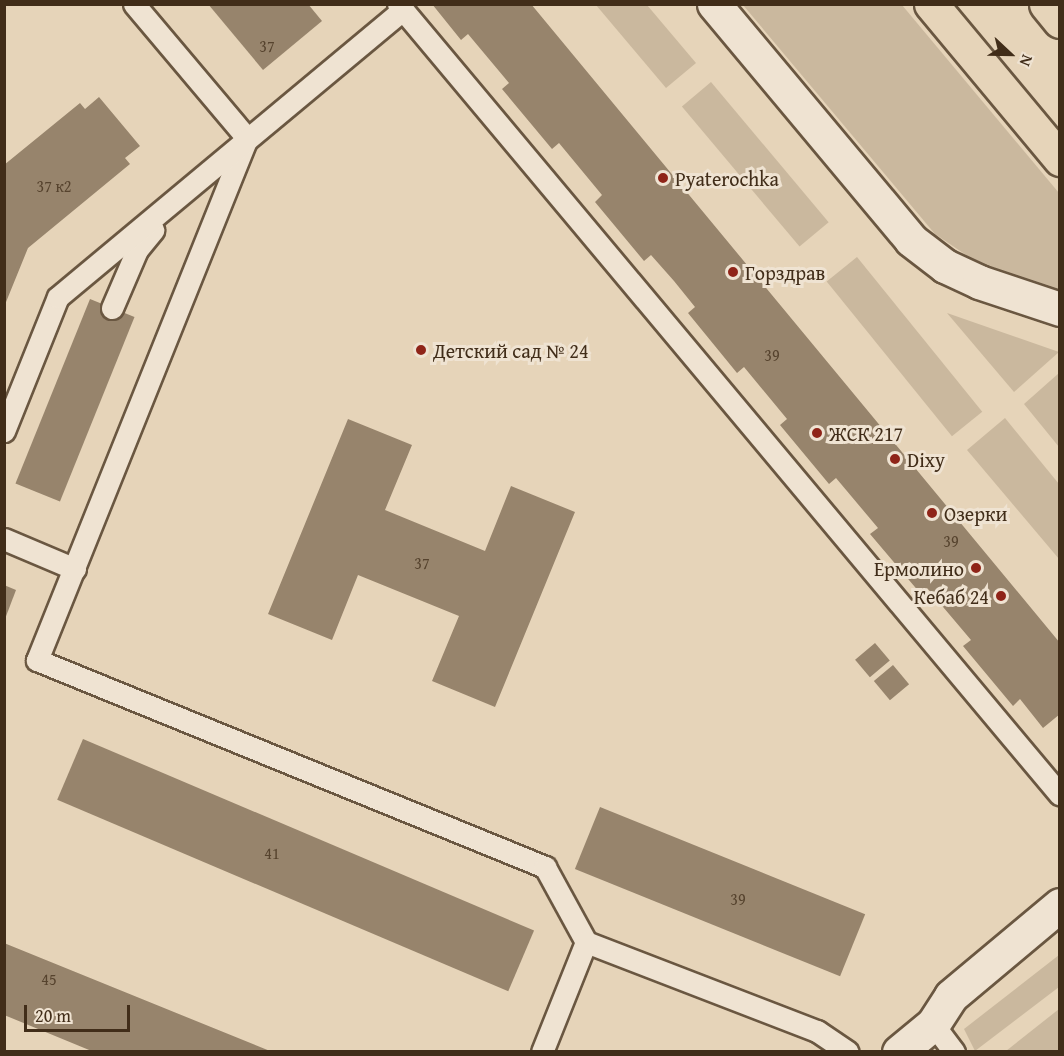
<!DOCTYPE html>
<meta charset="utf-8">
<style>
body{margin:0}
#map{position:relative;width:1064px;height:1056px;overflow:hidden;background:#e6d4b9;font-family:"Gentium Book Plus",serif}
div>[style]{position:absolute}
[style*='--x']{left:calc(var(--x)*1px);top:calc(var(--y)*1px);width:calc(var(--w)*1px);rotate:calc(var(--a)*1deg)}
.green>*{inset:0;background:#cab89e;transform-origin:0 0}
.building>*{inset:0;background:#97846c;transform-origin:0 0}
.roads{filter:drop-shadow(2px 0 #6a5741) drop-shadow(-2px 0 #6a5741) drop-shadow(0 2px #6a5741) drop-shadow(0 -2px #6a5741)}
.service>*{height:21px;margin:-10.5px;padding:0 10.5px;transform-origin:10.5px;border-radius:10.5px;background:#efe3d2}
.minor>*{height:33px;margin:-16.5px;padding:0 16.5px;transform-origin:16.5px;border-radius:16.5px;background:#efe3d2}
.tertiary>*{height:33px;margin:-16.5px;padding:0 16.5px;transform-origin:16.5px;border-radius:16.5px;background:#efe3d2}
.primary>*{height:33px;margin:-16.5px;padding:0 16.5px;transform-origin:16.5px;border-radius:16.5px;background:#e6d4b9}
.dots>*{width:16px;height:16px;translate:-50% -50%;box-sizing:border-box;border:3px solid #efe3d2;border-radius:50%}
span{translate:-50% -50%;white-space:nowrap;text-align:center;line-height:1.15;-webkit-text-stroke:6px #efe3d2;paint-order:stroke}
.number-label{font-size:16px;color:#56432e}
.number-label span{-webkit-text-stroke-width:0}
.poi-label{font-size:20px;color:#412d19}
.left{translate:0 -50%;text-align:left}
.right{translate:-100% -50%;text-align:right}
.frame{position:absolute;inset:0;border:6px solid #412d19;pointer-events:none}
.north{position:absolute;left:980px;top:24px;width:60px;height:60px;-webkit-text-stroke:4px #efe3d2;paint-order:stroke;rotate:112deg;font-size:16px;font-weight:700;line-height:24px;text-align:center;color:#412d19}
.north::after{content:'';display:block;margin:auto;width:21px;height:27px;background:#412d19;clip-path:polygon(50% 0,100% 100%,50% 72%,0 100%)}
.scale{position:absolute;left:24px;top:1005px;width:106px;height:27px;box-sizing:border-box;border:3px solid #412d19;border-top:0;padding-left:8px;font-size:18px;line-height:21px;white-space:nowrap;color:#412d19;-webkit-text-stroke:4px #efe3d2;paint-order:stroke}
</style>
<div id="map">
<div class="green">
<i style="clip-path:polygon(596px 5px,647px 5px,696px 63px,666px 88px)"></i>
<i style="clip-path:polygon(743px 5px,902px 5px,1059px 193px,1059px 291px,975px 261px,935px 234px)"></i>
<i style="left:711px;top:82px;width:183px;height:38px;rotate:50deg"></i>
<i style="left:857px;top:257px;width:199px;height:39px;rotate:51deg"></i>
<i style="clip-path:polygon(947px 313px,1059px 352px,1014px 392px)"></i>
<i style="clip-path:polygon(1059px 373px,1059px 447px,1024px 404px)"></i>
<i style="clip-path:polygon(1005px 418px,1059px 484px,1059px 559px,967px 450px)"></i>
<i style="clip-path:polygon(1059px 955px,1059px 987px,975px 1051px,964px 1029px)"></i>
<i style="clip-path:polygon(1059px 1009px,1059px 1051px,1006px 1051px)"></i>
</div>
<div class="building">
<i style="clip-path:polygon(208px 4px,308px 4px,322px 21px,263px 70px)"></i>
<i style="clip-path:polygon(432px 4px,531px 4px,1060px 643px,1060px 714px,1043px 728px,1020px 699px,1013px 706px,963px 646px,971px 640px,927px 588px,920px 593px,870px 534px,878px 528px,836px 478px,829px 484px,780px 425px,787px 419px,744px 367px,737px 373px,688px 313px,695px 307px,674px 281px,651px 255px,644px 261px,595px 202px,602px 195px,559px 143px,552px 149px,502px 89px,509px 83px,468px 34px,461px 40px)"></i>
<i style="clip-path:polygon(99px 97px,140px 146px,125px 158px,130px 164px,28px 248px,4px 307px,4px 165px,80px 103px,85px 109px)"></i>
<i style="left:90px;top:299px;width:48px;height:199px;rotate:22deg"></i>
<i style="clip-path:polygon(348px 419px,412px 445px,385px 510px,485px 551px,511px 486px,575px 512px,495px 707px,432px 681px,459px 616px,358px 575px,332px 640px,268px 614px)"></i>
<i style="clip-path:polygon(4px 585px,16px 590px,5px 619px,4px 619px)"></i>
<i style="left:875px;top:643px;width:23px;height:26px;rotate:50deg"></i>
<i style="left:893px;top:665px;width:25px;height:25px;rotate:50deg"></i>
<i style="left:83px;top:739px;width:490px;height:66px;rotate:23deg"></i>
<i style="left:600px;top:807px;width:286px;height:67px;rotate:22deg"></i>
<i style="clip-path:polygon(4px 943px,270px 1051px,270px 1052px,94px 1052px,9px 1017px,4px 1015px)"></i>
</div>
<div class="roads">
<div class="service">
<i style="--x:134;--y:4;--w:175;--a:49.9"></i>
<i style="--x:398;--y:4;--w:1031;--a:50.07"></i>
<i style="--x:247;--y:138;--w:563;--a:111.91"></i>
<i style="--x:37;--y:660;--w:549;--a:22.17"></i>
<i style="--x:545;--y:867;--w:85;--a:61.3"></i>
<i style="--x:586;--y:942;--w:248;--a:21.1"></i>
<i style="--x:817;--y:1031;--w:37;--a:34"></i>
<i style="--x:112;--y:308;--w:63;--a:-66.7"></i>
<i style="--x:137;--y:250;--w:26;--a:-51"></i>
<i style="--x:4;--y:431;--w:144;--a:-68.1"></i>
<i style="--x:58;--y:297;--w:449;--a:-39.8"></i>
<i style="--x:4;--y:539;--w:77;--a:22.9"></i>
<i style="--x:933;--y:1024;--w:35;--a:53"></i>
<i style="--x:542;--y:1052;--w:118;--a:-68.2"></i>
</div>
<div class="minor">
<i style="--x:714;--y:4;--w:307;--a:50.1"></i>
<i style="--x:911;--y:240;--w:43;--a:37.4"></i>
<i style="--x:945;--y:266;--w:38;--a:25"></i>
<i style="--x:979;--y:282;--w:85;--a:18.4"></i>
</div>
<div class="tertiary">
<i style="--x:899;--y:1052;--w:44;--a:-39.5"></i>
<i style="--x:933;--y:1024;--w:33;--a:-57"></i>
<i style="--x:951;--y:996;--w:142;--a:-39.9"></i>
</div>
<div class="primary">
<i style="--x:931;--y:4;--w:202;--a:50.2"></i>
<i style="--x:1046;--y:4;--w:22;--a:51"></i>
</div>
</div>
<div class="dots">
<i style="left:663px;top:178px;background:#8f2418"></i>
<i style="left:733px;top:272px;background:#8f2418"></i>
<i style="left:421px;top:350px;background:#8f2418"></i>
<i style="left:817px;top:433px;background:#8f2418"></i>
<i style="left:895px;top:459px;background:#8f2418"></i>
<i style="left:932px;top:513px;background:#8f2418"></i>
<i style="left:976px;top:568px;background:#8f2418"></i>
<i style="left:1001px;top:596px;background:#8f2418"></i>
</div>
<div class="number-label">
<span style="left:267px;top:46px">37</span>
<span style="left:54px;top:186px">37 к2</span>
<span style="left:772px;top:355px">39</span>
<span style="left:951px;top:541px">39</span>
<span style="left:422px;top:563px">37</span>
<span style="left:272px;top:853px">41</span>
<span style="left:738px;top:899px">39</span>
<span style="left:49px;top:979px">45</span>
</div>
<div class="poi-label">
<span class="left" style="left:675px;top:178px">Pyaterochka</span>
<span class="left" style="left:745px;top:272px">Горздрав</span>
<span class="left" style="left:433px;top:350px">Детский сад № 24</span>
<span class="left" style="left:829px;top:433px">ЖСК 217</span>
<span class="left" style="left:907px;top:459px">Dixy</span>
<span class="left" style="left:944px;top:513px">Озерки</span>
<span class="right" style="left:964px;top:568px">Ермолино</span>
<span class="right" style="left:989px;top:596px">Кебаб 24</span>
</div>
<div class="frame"></div>
<div class="north">N</div>
<div class="scale">20 m</div>
</div>
